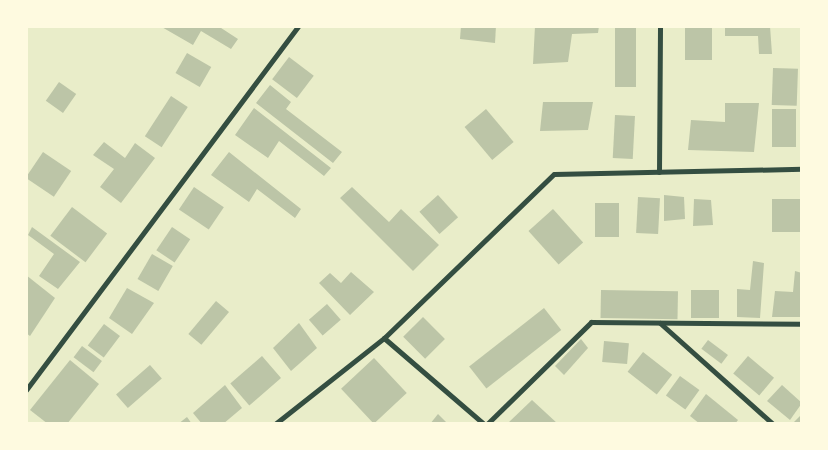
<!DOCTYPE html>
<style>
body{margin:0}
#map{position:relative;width:828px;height:450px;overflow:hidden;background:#e9edc9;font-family:"Exo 2",sans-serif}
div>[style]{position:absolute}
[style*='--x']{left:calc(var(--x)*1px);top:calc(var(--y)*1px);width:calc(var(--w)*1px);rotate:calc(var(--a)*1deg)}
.building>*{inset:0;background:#bcc5a7;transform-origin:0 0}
.minor>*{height:5px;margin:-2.5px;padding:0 2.5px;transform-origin:2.5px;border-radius:2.5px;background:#344e41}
span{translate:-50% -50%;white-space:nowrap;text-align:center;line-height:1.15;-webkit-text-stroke:4px #fefae0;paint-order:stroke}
.frame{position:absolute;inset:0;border:28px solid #fefae0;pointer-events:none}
</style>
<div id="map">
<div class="building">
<i style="clip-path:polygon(160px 26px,218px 26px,238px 39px,231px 49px,201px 31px,193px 45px)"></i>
<i style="clip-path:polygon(461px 26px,496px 26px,495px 43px,460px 39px)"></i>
<i style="clip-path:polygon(535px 26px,599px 26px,598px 33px,572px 34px,568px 62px,533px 64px)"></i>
<i style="left:615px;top:26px;width:21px;height:61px"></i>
<i style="left:685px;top:26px;width:27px;height:34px"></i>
<i style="clip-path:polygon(725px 26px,770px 26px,772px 54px,759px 54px,758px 36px,725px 36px)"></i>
<i style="left:187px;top:53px;width:28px;height:23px;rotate:30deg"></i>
<i style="left:289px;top:57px;width:31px;height:28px;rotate:37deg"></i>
<i style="left:773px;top:68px;width:25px;height:37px;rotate:2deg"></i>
<i style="left:59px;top:82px;width:21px;height:23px;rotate:35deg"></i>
<i style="clip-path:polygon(270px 85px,291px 102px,286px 109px,342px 152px,333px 163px,256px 103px)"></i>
<i style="left:171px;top:96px;width:20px;height:48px;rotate:33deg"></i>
<i style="clip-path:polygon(543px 102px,593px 102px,588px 130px,540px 131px)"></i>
<i style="clip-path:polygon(725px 103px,759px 103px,754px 152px,688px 150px,691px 120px,725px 122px)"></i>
<i style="clip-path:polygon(254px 108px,331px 168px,324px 176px,279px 141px,268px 158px,235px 135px)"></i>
<i style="left:486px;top:109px;width:43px;height:28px;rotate:50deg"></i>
<i style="left:772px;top:109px;width:24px;height:38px"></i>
<i style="left:615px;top:115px;width:20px;height:43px;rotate:3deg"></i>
<i style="clip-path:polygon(104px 142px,125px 158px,135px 143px,155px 158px,121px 203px,100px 187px,114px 169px,93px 155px)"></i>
<i style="left:43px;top:152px;width:34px;height:31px;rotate:34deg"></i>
<i style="clip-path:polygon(229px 152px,301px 209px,295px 218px,257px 189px,249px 202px,211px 175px)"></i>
<i style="left:194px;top:187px;width:36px;height:27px;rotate:34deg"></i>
<i style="clip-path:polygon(352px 187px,389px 222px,401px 209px,439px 245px,413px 271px,340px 198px)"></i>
<i style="left:438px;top:195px;width:30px;height:25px;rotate:48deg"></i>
<i style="clip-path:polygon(664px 195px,684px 197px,685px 219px,664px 221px)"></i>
<i style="left:638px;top:197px;width:22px;height:36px;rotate:3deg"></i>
<i style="clip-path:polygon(694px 199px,711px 200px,713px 225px,693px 226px)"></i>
<i style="left:772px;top:199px;width:30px;height:33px"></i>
<i style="left:595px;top:203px;width:24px;height:34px"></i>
<i style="left:72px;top:207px;width:44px;height:36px;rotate:37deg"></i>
<i style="left:553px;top:209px;width:45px;height:33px;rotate:48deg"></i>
<i style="clip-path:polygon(32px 227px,80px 262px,58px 289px,39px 276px,54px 254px,28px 235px)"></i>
<i style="left:172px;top:227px;width:22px;height:28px;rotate:34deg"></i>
<i style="left:152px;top:254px;width:24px;height:29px;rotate:30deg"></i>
<i style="clip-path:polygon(753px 261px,764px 263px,760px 318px,737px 317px,737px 289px,750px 290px)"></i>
<i style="clip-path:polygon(795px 271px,802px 273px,801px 317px,772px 317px,775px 291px,793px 292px)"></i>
<i style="clip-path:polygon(351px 272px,374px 292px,350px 315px,319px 283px,330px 273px,341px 283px)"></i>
<i style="clip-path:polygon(26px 275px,55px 298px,30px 336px,26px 333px)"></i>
<i style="clip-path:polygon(127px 288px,154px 303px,132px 334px,109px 318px)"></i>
<i style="left:601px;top:290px;width:77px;height:28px;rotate:1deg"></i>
<i style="left:691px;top:290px;width:28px;height:28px"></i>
<i style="left:216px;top:301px;width:17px;height:43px;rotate:40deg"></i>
<i style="left:327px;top:304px;width:21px;height:24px;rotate:49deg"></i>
<i style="left:544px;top:308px;width:28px;height:95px;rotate:52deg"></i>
<i style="left:423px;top:317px;width:31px;height:28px;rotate:45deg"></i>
<i style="clip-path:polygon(299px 323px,317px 348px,291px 371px,273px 348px)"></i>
<i style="left:104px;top:324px;width:20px;height:27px;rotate:37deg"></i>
<i style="clip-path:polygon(581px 339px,588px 348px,564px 375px,555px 366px)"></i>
<i style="left:708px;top:340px;width:25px;height:11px;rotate:37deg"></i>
<i style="left:604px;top:341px;width:25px;height:21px;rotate:5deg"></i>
<i style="left:82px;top:346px;width:25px;height:14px;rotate:37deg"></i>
<i style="left:643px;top:352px;width:37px;height:25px;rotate:38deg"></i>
<i style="left:262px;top:356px;width:29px;height:42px;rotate:49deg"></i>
<i style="left:748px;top:356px;width:34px;height:23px;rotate:40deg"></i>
<i style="left:374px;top:358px;width:48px;height:45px;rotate:47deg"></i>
<i style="clip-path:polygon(70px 360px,99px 384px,67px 424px,48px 424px,30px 410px)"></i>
<i style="left:150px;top:365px;width:18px;height:45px;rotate:49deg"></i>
<i style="left:680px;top:376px;width:24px;height:24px;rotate:36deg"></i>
<i style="clip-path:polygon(225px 385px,242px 408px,223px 424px,202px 424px,193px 413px)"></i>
<i style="clip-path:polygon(782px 385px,802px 403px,790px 420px,767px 401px)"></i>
<i style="clip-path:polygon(706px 394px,738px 420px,735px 424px,700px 424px,690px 416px)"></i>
<i style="clip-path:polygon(532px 400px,558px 424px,507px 424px)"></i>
<i style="clip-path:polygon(438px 414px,448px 424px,430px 424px)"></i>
<i style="clip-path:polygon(802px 414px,802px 424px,795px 424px,794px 422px)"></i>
<i style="clip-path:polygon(187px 417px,192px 424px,178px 424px)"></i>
</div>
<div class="minor">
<i style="--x:659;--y:172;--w:146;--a:-89.6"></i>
<i style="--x:660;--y:323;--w:152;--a:41.8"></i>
<i style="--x:384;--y:338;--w:132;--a:40.7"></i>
<i style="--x:26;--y:390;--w:454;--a:-53.2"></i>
<i style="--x:275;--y:424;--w:139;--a:-38.3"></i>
<i style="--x:384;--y:338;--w:236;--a:-44"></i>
<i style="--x:554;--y:174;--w:248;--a:-1.2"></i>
<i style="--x:487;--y:424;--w:146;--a:-44.4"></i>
<i style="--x:591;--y:322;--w:211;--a:0.5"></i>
</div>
<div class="frame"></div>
</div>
